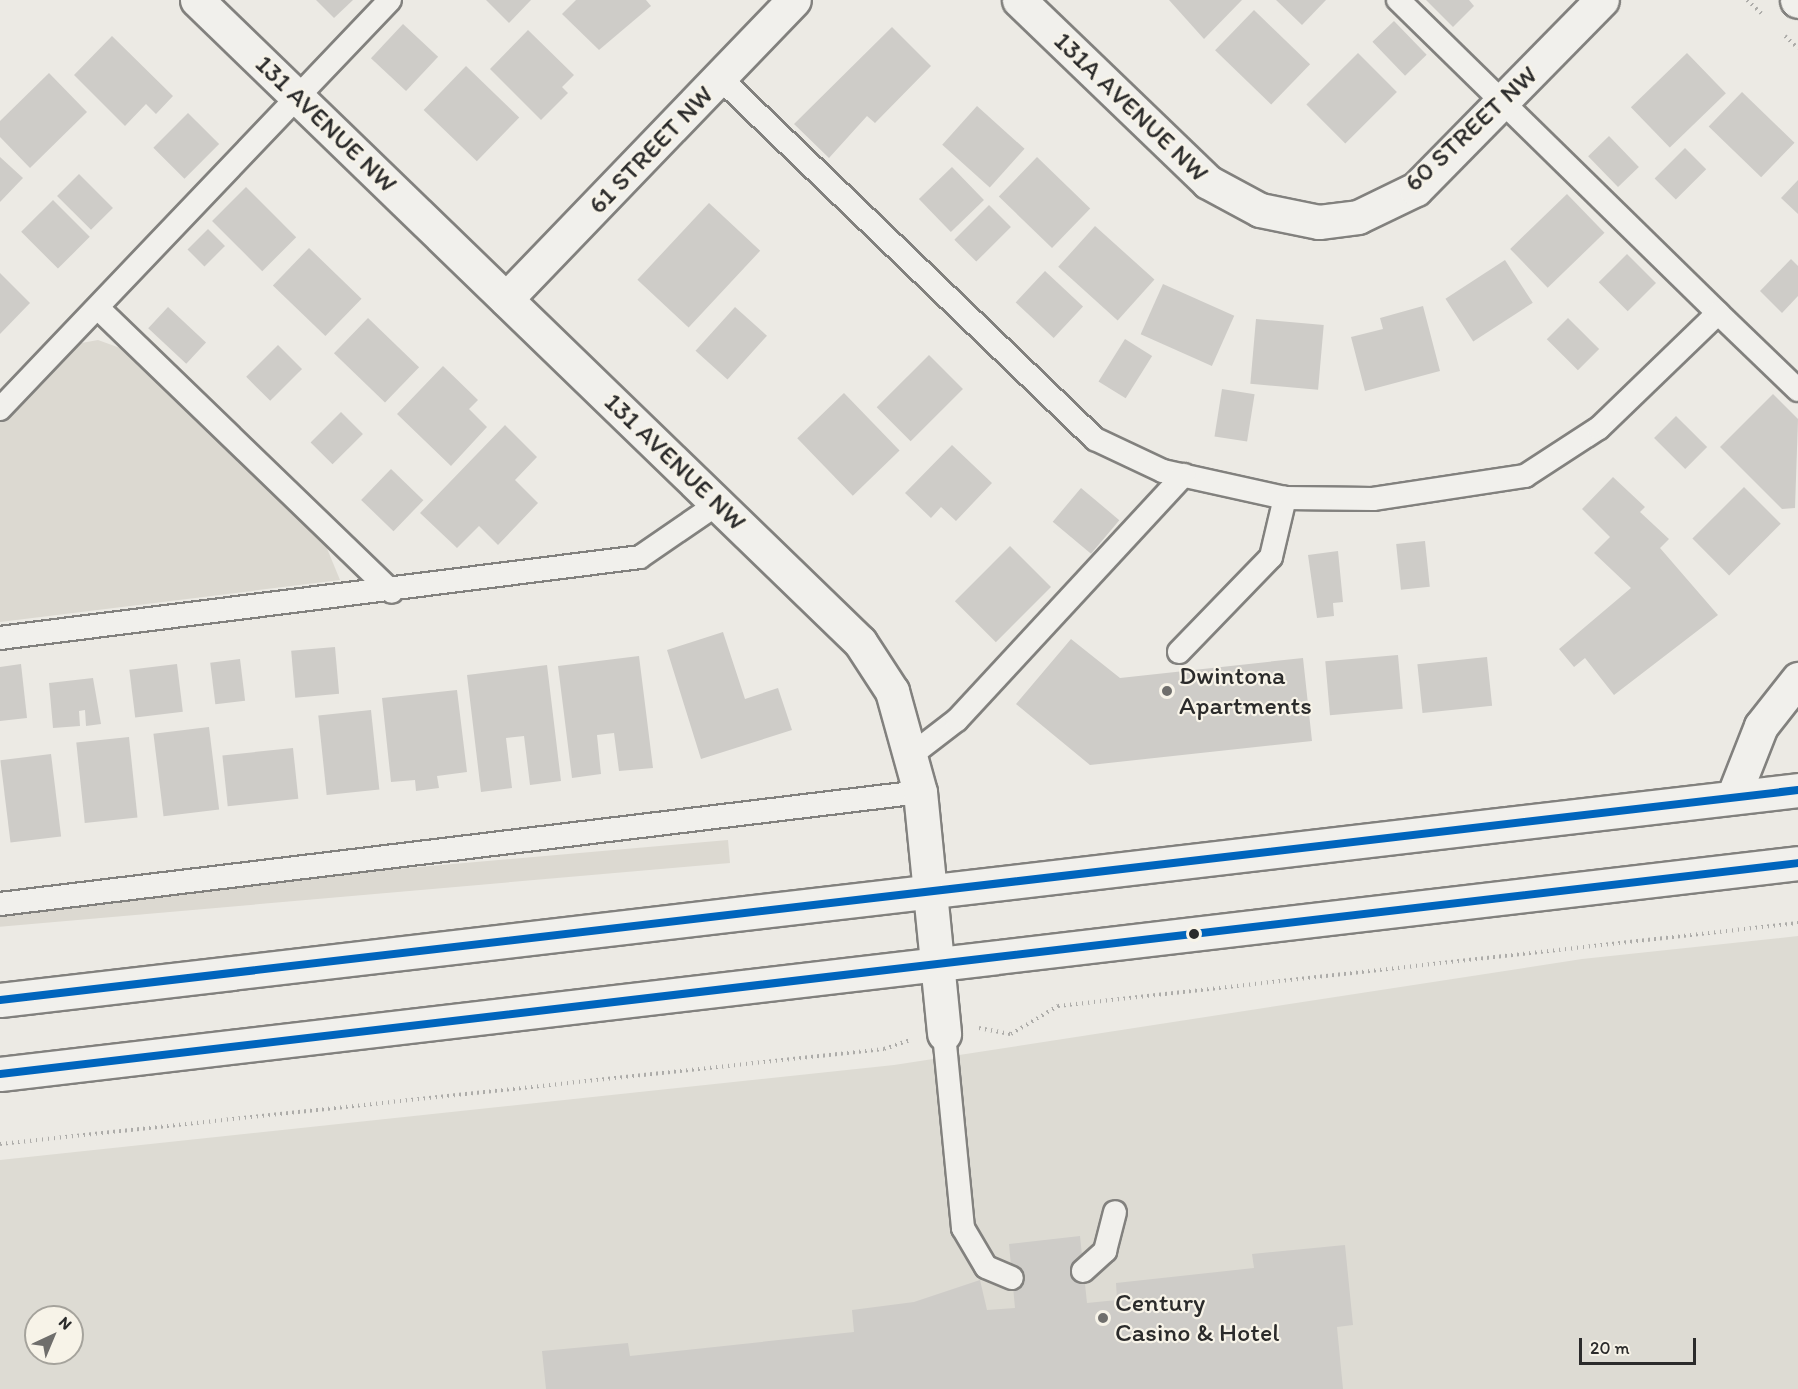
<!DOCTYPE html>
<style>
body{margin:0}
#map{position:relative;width:1798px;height:1389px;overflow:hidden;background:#eceae4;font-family:Itim,sans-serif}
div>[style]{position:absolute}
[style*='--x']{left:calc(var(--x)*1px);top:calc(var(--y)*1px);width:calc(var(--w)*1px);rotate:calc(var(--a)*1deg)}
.built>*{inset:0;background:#dddbd3}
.green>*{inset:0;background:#dcd9d1;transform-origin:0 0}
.building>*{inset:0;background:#ceccc8;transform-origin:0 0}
.path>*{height:4px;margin-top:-2px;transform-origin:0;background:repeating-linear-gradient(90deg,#adaca9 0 1.5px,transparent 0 6px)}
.roads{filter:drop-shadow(2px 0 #82817e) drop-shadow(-2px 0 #82817e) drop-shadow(0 2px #82817e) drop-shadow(0 -2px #82817e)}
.lane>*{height:22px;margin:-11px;padding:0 11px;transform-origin:11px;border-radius:11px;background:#f1f0ec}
.street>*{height:33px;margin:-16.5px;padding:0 16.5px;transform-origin:16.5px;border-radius:16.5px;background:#f1f0ec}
.secondary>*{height:33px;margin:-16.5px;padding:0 16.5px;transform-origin:16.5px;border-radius:16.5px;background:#f1f0ec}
.primary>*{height:33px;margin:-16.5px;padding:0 16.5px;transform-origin:16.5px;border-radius:16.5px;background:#f1f0ec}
.bus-1>*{height:8px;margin:-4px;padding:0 4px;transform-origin:4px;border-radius:4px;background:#0065bd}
.dots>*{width:16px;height:16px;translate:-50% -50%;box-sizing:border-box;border:3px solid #f7f3e8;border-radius:50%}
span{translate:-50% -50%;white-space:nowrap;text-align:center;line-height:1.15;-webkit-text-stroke:4.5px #f7f3e8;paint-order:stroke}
.street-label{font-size:26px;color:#2b2b2b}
.poi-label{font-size:26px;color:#2b2b2b}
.left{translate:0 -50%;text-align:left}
.north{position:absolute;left:24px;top:1305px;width:60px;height:60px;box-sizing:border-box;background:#f7f3e8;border:2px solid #a5a39c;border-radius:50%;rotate:44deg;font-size:16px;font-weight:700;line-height:24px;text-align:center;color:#2b2b2b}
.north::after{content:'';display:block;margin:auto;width:21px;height:27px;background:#6f6e6c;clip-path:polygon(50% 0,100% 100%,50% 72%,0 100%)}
.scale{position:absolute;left:1579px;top:1338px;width:117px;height:27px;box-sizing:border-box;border:3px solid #2b2b2b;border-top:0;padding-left:8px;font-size:18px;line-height:21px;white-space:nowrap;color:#2b2b2b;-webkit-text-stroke:4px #f7f3e8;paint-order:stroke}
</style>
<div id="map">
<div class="built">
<i style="clip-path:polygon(evenodd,1798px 936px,1798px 1389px,0 1389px,0 1160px,894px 1065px,1582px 959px,1798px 936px,36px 1317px,72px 1317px,72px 1353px,36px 1353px,36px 1317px)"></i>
</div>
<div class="green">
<i style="clip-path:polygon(98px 340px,120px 348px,326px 546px,340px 580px,0 622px,0 422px,76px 344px)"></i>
<i style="left:728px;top:840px;width:23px;height:733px;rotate:85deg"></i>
</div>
<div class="building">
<i style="clip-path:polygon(316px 0,353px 0,334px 18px)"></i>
<i style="clip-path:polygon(486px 0,531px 0,509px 23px)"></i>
<i style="clip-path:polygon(576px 0,646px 0,651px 6px,599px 50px,562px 14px)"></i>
<i style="clip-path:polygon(1169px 0,1242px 0,1204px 39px)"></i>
<i style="clip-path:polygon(1276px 0,1326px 0,1302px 25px)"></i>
<i style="clip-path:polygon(1426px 0,1469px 0,1474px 6px,1453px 27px)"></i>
<i style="left:1254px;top:10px;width:78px;height:56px;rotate:44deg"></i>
<i style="left:1394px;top:21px;width:47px;height:30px;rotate:46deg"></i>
<i style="left:403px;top:24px;width:48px;height:47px;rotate:43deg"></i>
<i style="clip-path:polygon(892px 27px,931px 66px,875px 123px,867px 116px,829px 158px,794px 124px)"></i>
<i style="clip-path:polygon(528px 30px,574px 75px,562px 87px,568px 93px,541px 120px,490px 69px)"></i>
<i style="clip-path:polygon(112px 36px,173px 96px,156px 114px,146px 104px,125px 126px,74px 75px)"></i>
<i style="left:1358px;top:53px;width:55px;height:73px;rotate:45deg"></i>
<i style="left:1687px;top:53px;width:56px;height:78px;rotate:46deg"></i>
<i style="left:466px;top:66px;width:74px;height:61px;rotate:44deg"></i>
<i style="clip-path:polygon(49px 73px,87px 112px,30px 168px,0 137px,0 121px)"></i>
<i style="left:1742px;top:92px;width:73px;height:48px;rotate:44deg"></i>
<i style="left:977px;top:106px;width:64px;height:52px;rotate:42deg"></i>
<i style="left:188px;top:113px;width:44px;height:49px;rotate:45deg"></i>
<i style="left:1609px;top:136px;width:43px;height:29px;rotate:46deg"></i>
<i style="left:1685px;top:148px;width:30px;height:43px;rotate:45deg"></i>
<i style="clip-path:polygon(0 157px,23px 178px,0 202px)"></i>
<i style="left:1037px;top:157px;width:74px;height:55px;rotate:44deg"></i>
<i style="left:952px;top:167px;width:46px;height:46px;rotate:46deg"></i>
<i style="left:79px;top:174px;width:48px;height:31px;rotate:45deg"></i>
<i style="clip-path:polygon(1798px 180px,1798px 214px,1781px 198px)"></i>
<i style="left:246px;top:187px;width:71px;height:48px;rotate:45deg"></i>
<i style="left:1567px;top:194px;width:54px;height:79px;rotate:46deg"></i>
<i style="left:53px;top:200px;width:52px;height:45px;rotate:45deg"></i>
<i style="left:709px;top:203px;width:70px;height:105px;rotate:43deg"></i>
<i style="left:989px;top:205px;width:31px;height:49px;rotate:45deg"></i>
<i style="left:1095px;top:226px;width:80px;height:55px;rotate:42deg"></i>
<i style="left:208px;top:229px;width:24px;height:29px;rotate:45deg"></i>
<i style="left:309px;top:248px;width:73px;height:52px;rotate:44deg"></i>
<i style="left:1627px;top:254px;width:41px;height:40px;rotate:45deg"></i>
<i style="clip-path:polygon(1791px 259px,1798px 266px,1798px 296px,1782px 313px,1760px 291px)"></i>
<i style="left:1505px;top:260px;width:51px;height:71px;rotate:57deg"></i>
<i style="left:1045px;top:271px;width:52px;height:43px;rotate:43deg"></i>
<i style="clip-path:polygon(0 273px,30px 303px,0 334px)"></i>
<i style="left:1163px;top:284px;width:78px;height:55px;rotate:24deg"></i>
<i style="clip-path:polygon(1423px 306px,1440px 371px,1365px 391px,1351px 337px,1383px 329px,1380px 318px)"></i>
<i style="left:168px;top:307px;width:52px;height:29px;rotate:43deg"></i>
<i style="left:735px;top:307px;width:43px;height:59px;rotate:42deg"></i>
<i style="left:368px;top:318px;width:71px;height:49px;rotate:44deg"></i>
<i style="left:1568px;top:318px;width:44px;height:30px;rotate:45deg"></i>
<i style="left:1256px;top:319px;width:68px;height:65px;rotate:5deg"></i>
<i style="left:1125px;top:339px;width:32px;height:50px;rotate:32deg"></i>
<i style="left:278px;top:345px;width:34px;height:45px;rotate:45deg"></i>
<i style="left:929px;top:355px;width:48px;height:74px;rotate:45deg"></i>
<i style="clip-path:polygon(443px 366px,478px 400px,469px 409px,487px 427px,451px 466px,397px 414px)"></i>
<i style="left:1222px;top:389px;width:33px;height:48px;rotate:9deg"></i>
<i style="left:844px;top:393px;width:80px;height:65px;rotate:46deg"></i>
<i style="clip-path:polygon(1773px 394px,1798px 419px,1795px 508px,1782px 509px,1720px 447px)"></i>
<i style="left:341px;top:412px;width:31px;height:43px;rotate:45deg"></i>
<i style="left:1676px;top:416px;width:44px;height:31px;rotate:45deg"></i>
<i style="clip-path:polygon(505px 425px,537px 457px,515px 480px,538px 503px,498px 545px,479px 526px,457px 548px,420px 513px)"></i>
<i style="clip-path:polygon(952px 445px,992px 483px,956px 521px,941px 507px,931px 518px,905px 493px)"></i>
<i style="left:391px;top:469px;width:45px;height:43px;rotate:44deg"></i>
<i style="clip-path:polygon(1613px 477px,1645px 507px,1640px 512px,1669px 539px,1660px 548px,1718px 615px,1614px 695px,1585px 658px,1574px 667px,1559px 649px,1631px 588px,1594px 553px,1610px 537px,1582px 509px)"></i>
<i style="left:1744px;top:487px;width:52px;height:73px;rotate:45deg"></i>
<i style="left:1081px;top:488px;width:50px;height:44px;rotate:40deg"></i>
<i style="left:1425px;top:541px;width:46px;height:29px;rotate:84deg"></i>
<i style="left:1010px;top:546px;width:58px;height:78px;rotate:45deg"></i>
<i style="clip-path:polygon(1338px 551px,1343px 602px,1333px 603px,1334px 616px,1317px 618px,1308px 555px)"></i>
<i style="clip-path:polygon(723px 632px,745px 699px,778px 688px,792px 730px,701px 759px,667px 650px)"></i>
<i style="clip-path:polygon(1071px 639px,1120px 678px,1303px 658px,1312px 741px,1090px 765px,1016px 704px)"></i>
<i style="left:335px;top:647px;width:47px;height:44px;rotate:85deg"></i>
<i style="left:1398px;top:655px;width:54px;height:73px;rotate:85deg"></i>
<i style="clip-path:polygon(639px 656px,653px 768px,619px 771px,614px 733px,597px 735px,601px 774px,572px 778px,558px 666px)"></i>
<i style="left:1487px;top:657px;width:49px;height:70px;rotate:84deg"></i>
<i style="left:240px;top:659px;width:42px;height:30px;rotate:83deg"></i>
<i style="clip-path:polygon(21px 664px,27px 718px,0 721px,0 667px)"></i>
<i style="left:177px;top:664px;width:48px;height:48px;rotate:83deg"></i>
<i style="clip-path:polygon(547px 665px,561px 781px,530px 785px,524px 736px,506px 738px,512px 788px,481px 792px,467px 675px)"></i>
<i style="clip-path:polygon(93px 678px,101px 724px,86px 726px,85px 710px,79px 711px,80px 726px,53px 728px,49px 683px)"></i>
<i style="clip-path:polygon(457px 690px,467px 772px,437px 776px,439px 788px,416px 791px,415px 780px,391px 782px,382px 698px)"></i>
<i style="left:371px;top:710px;width:80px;height:53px;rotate:84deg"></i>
<i style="left:209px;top:727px;width:83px;height:56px;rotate:83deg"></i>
<i style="left:129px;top:737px;width:81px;height:53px;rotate:84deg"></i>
<i style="left:293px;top:748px;width:51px;height:71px;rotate:84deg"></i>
<i style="left:51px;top:754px;width:83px;height:51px;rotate:83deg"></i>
<i style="clip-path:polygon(1080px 1236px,1087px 1303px,1117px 1300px,1116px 1283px,1254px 1268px,1252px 1254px,1345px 1245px,1353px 1325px,1337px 1327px,1343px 1389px,546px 1389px,542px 1351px,628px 1343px,630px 1356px,854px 1332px,852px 1310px,914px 1302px,980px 1280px,987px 1310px,1015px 1308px,1009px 1244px)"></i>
</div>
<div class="path">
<i style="--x:1747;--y:0;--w:21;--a:43"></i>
<i style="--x:1785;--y:36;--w:18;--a:43"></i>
<i style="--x:979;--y:1028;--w:33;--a:11"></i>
<i style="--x:1011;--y:1034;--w:55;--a:-30.8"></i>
<i style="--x:1058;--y:1006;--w:745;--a:-6.4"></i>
<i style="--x:0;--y:1144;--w:889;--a:-6.13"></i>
<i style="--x:884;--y:1049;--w:28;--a:-19"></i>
</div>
<div class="roads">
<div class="lane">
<i style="--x:720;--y:78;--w:521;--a:43.91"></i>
<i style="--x:1095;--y:439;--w:75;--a:25.2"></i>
<i style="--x:1163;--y:471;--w:125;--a:12.5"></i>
<i style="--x:1285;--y:498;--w:88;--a:0.7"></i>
<i style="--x:1373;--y:499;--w:154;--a:-8.6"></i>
<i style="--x:1525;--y:476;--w:88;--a:-33"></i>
<i style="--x:1599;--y:428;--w:165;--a:-44"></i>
<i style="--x:1718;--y:313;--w:448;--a:-135.6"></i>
<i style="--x:99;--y:309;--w:407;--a:44"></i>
<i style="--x:1718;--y:313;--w:111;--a:43.9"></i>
<i style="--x:0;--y:409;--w:565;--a:-46.36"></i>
<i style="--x:0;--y:638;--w:645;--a:-7.21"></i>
<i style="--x:640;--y:557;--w:93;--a:-34.5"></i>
<i style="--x:1179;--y:652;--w:132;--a:-45.9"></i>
<i style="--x:1271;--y:557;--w:61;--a:-76.7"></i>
<i style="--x:910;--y:756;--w:59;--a:-37.5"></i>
<i style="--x:957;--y:720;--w:334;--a:-47.2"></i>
<i style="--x:0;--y:904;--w:927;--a:-6.94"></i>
<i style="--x:944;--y:1034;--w:195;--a:84.4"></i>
<i style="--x:963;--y:1228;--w:45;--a:59.5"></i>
<i style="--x:986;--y:1267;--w:28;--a:23"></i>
<i style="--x:1083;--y:1271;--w:30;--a:-42"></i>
<i style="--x:1105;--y:1251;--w:40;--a:-75.6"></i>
</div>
<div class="street">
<i style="--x:197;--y:0;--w:923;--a:44.08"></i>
<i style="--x:860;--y:642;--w:59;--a:56.9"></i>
<i style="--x:892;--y:691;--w:105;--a:74.5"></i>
<i style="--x:920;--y:792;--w:243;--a:84.3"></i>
<i style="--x:1019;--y:0;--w:262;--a:43.9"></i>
<i style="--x:1208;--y:182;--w:59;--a:28.3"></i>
<i style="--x:1260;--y:210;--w:60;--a:11.5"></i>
<i style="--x:1319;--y:222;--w:39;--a:-7"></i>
<i style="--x:1358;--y:217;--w:64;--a:-25.8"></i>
<i style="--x:1416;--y:189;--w:265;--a:-45.5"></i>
<i style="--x:506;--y:299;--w:415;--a:-46.1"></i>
<i style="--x:1733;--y:797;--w:76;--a:-68.5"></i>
<i style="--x:1761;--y:726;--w:60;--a:-51.8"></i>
</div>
<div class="secondary">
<i style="--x:1797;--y:0;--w:1;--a:45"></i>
</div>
<div class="primary">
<i style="--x:0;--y:1000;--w:1810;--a:-6.66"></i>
<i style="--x:0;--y:1074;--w:1810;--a:-6.69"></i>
</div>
</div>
<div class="bus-1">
<i style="--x:0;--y:1000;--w:1810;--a:-6.66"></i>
<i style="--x:0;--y:1074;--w:1810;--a:-6.69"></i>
</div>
<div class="dots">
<i style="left:1167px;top:691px;background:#6f6e6c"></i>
<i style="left:1194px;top:934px;background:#2b2b2b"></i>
<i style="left:1103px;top:1318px;background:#6f6e6c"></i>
</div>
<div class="street-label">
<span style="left:1131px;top:107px;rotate:44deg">131A AVENUE NW</span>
<span style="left:326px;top:124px;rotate:44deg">131 AVENUE NW</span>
<span style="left:1471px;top:129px;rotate:-43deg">60 STREET NW</span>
<span style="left:651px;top:150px;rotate:-46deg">61 STREET NW</span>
<span style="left:675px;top:462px;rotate:44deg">131 AVENUE NW</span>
</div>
<div class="poi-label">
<span class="left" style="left:1179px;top:691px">Dwintona<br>Apartments</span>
<span class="left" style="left:1115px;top:1318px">Century<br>Casino &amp; Hotel</span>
</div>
<div class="north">N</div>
<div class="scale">20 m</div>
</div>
